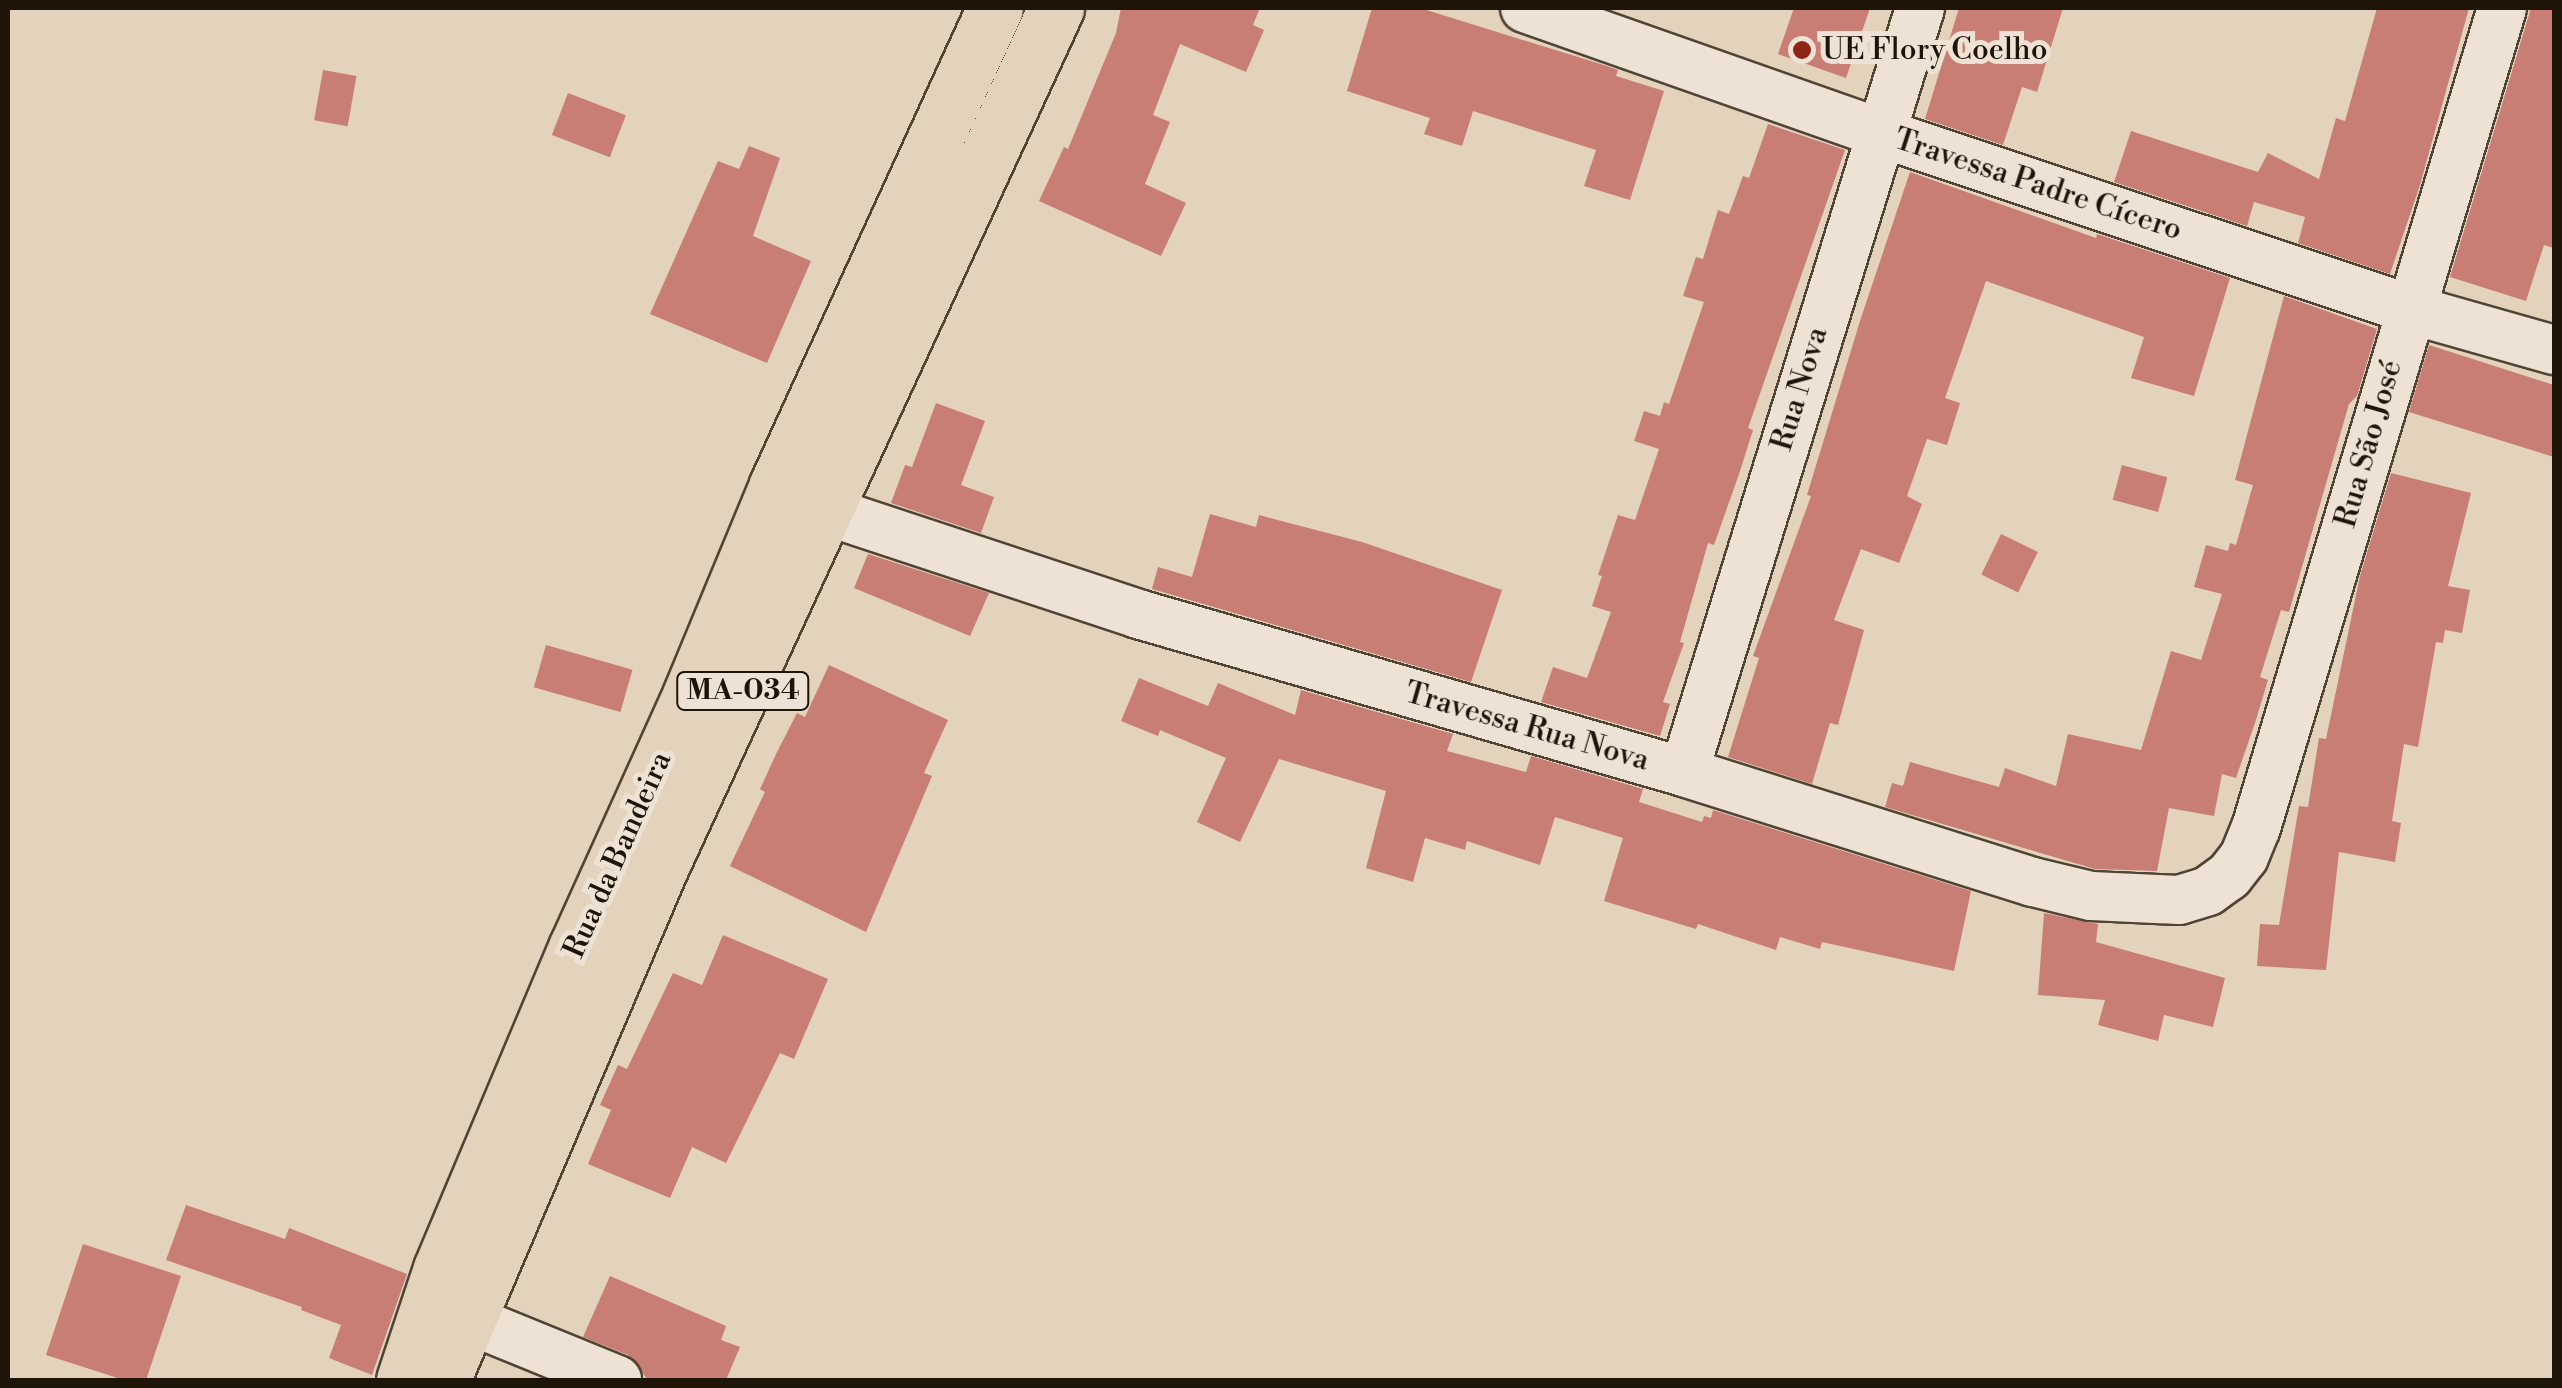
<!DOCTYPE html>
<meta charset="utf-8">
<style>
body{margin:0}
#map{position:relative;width:2562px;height:1388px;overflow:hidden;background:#e3d2bc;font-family:"Libre Bodoni",serif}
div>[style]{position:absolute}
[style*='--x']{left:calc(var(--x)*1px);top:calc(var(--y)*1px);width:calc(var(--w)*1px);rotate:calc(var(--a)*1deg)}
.building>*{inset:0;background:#c87e74;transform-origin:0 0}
.roads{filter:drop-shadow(2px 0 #504435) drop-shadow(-2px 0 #504435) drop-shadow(0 2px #504435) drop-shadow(0 -2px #504435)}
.street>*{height:48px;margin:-24px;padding:0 24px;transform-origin:24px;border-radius:24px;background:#ede2d3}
.primary>*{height:55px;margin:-27.5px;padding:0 27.5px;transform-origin:27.5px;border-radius:27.5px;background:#e3d2bc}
.dots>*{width:28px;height:28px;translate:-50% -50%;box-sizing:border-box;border:5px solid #ede2d3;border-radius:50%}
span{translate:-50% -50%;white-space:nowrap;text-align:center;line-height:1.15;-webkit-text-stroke:10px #ede2d3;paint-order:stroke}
.shield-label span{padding:2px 8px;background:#ede2d3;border:2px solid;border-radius:8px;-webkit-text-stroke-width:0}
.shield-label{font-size:28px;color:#1f1408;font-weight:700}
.poi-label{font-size:30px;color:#1f1408}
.left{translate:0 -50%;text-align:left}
.street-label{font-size:30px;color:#1f1408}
.frame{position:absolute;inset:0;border:10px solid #1f1408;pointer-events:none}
</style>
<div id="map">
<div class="building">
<i style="clip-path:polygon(1121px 8px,1260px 8px,1253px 25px,1264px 30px,1246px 72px,1180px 44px,1153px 115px,1170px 122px,1145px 184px,1186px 203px,1161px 256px,1039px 201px,1064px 147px,1068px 149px,1116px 33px)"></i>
<i style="clip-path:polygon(1372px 8px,1420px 8px,1607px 66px,1618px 70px,1616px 76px,1664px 91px,1630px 200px,1584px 186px,1596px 150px,1473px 111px,1462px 146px,1424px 134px,1430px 118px,1347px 91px)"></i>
<i style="clip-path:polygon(1794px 8px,1870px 8px,1846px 78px,1778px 54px)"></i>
<i style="clip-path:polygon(1959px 8px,2063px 8px,2037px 92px,2022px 87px,2003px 145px,1925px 119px)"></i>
<i style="clip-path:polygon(2377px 8px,2469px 8px,2420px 185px,2390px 274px,2298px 243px,2305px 217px,2254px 202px,2247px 226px,2114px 182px,2131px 131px,2258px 172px,2268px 153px,2319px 179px,2336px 118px,2345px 121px)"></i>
<i style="clip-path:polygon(2531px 8px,2554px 8px,2554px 248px,2544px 245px,2526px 301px,2450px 277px)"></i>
<i style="left:323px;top:70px;width:34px;height:51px;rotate:10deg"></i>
<i style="left:568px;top:93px;width:62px;height:45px;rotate:21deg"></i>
<i style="clip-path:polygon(1768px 124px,1845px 150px,1748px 428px,1753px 430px,1739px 474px,1714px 545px,1708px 543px,1680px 642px,1684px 643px,1663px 702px,1670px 704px,1660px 736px,1541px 702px,1553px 667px,1587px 678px,1611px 612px,1592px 606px,1602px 576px,1598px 575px,1618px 515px,1635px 520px,1659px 449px,1634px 441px,1644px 411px,1660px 416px,1664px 402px,1669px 404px,1704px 302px,1683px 296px,1696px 257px,1703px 259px,1718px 210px,1729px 214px,1743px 176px,1749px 178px)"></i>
<i style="clip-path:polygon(749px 146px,780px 158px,753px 236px,811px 261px,767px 363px,650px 314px,718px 161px,739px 169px)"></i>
<i style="clip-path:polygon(1910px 172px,2096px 238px,2097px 234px,2230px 278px,2194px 396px,2131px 378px,2144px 337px,1986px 281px,1945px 398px,1960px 403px,1947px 445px,1927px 439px,1907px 496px,1922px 504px,1899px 563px,1861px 549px,1834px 620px,1864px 630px,1838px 725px,1830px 723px,1812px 784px,1728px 757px,1759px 658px,1753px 656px,1811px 496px,1807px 495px,1860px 321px)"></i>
<i style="clip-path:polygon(2284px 296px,2377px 329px,2357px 396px,2349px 404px,2289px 612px,2281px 610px,2260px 677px,2268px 680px,2255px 723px,2236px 778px,2222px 774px,2214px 816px,2169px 808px,2157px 871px,2095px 869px,1885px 807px,1892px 783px,1903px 786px,1910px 762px,1999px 787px,2005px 768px,2056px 786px,2068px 734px,2141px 750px,2171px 651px,2201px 660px,2222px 594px,2194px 587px,2206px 545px,2228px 551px,2230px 543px,2236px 545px,2253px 485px,2235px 480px)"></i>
<i style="clip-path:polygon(2429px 345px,2554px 385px,2554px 457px,2409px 412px)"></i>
<i style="clip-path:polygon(936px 403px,985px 421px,961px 485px,994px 497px,981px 533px,891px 503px,905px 465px,912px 467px)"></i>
<i style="left:2122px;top:465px;width:47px;height:36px;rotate:15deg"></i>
<i style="clip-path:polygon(2391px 473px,2471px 493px,2448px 586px,2470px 590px,2462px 633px,2445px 630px,2443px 643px,2436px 642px,2418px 747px,2404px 744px,2392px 821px,2401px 823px,2395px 862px,2339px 852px,2326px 970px,2257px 966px,2260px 924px,2279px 925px,2299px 806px,2308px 807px,2319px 738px,2326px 739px,2360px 576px)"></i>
<i style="clip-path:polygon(1210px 514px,1256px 527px,1259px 515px,1362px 542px,1502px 590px,1471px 682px,1152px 589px,1158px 567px,1192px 577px)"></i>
<i style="left:2001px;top:534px;width:41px;height:45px;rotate:26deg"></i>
<i style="clip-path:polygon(868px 554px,989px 593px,970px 636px,854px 588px)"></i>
<i style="left:546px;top:645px;width:90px;height:44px;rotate:16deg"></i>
<i style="clip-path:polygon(829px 665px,948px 720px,924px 773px,932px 776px,866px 932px,730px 866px,765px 792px,760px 789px,777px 752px,797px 713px,805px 717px)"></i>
<i style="clip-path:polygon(1139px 678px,1208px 706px,1218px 683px,1295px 715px,1301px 690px,1453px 734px,1447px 751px,1526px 772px,1531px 756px,1643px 789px,1639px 802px,1702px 822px,1704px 816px,1711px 818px,1713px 810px,1971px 891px,1954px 971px,1822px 942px,1820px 949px,1780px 937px,1776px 950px,1698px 924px,1696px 929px,1604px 901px,1623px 838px,1555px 817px,1540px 865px,1467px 841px,1465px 850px,1425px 838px,1413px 882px,1366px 868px,1386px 791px,1279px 759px,1240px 842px,1197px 822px,1226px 758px,1160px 730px,1158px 736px,1121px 721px)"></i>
<i style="clip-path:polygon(2044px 913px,2098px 924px,2096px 942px,2225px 978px,2213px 1027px,2164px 1015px,2158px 1041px,2098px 1025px,2105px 1000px,2038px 995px)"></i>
<i style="clip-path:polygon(723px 935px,828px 979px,794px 1059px,780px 1053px,726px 1163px,692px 1147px,670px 1198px,588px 1164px,611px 1110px,600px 1105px,618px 1065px,627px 1069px,673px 973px,702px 985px)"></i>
<i style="clip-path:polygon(186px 1205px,285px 1239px,289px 1228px,407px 1274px,372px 1375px,329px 1358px,341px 1325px,301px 1310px,302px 1307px,166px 1260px)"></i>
<i style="clip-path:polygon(83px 1244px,181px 1276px,146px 1380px,124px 1380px,46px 1355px)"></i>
<i style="clip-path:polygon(610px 1276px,726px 1326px,721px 1340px,740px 1347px,726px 1380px,648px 1380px,628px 1355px,583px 1337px)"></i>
</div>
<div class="roads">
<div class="street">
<i style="--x:1525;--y:8;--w:374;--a:19.4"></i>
<i style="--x:1878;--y:132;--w:560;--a:18.43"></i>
<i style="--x:2409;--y:309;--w:151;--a:15.8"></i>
<i style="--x:827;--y:511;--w:328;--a:18.3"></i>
<i style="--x:1138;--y:614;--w:568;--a:16.14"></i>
<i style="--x:1684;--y:772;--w:366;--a:17.5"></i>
<i style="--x:2033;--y:882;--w:60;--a:13.6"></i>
<i style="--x:2091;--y:896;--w:88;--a:2.6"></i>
<i style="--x:2179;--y:900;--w:30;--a:-17"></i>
<i style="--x:2208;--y:891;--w:26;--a:-36"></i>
<i style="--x:2229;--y:876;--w:24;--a:-52"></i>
<i style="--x:2244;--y:857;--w:31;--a:-68"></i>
<i style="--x:2256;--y:828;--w:856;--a:-73.3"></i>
<i style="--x:1684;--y:772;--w:800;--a:-72.83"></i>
<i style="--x:470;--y:1320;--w:159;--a:22.2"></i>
</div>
<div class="primary">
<i style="--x:404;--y:1380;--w:117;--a:-71.6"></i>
<i style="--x:441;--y:1269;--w:350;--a:-67.2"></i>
<i style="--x:577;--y:946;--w:277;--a:-65.7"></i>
<i style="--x:691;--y:693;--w:225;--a:-67.5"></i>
<i style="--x:777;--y:485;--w:524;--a:-65.44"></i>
<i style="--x:442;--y:1380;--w:554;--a:-66.95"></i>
<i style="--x:659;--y:870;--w:949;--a:-65.27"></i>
</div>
</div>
<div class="dots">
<i style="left:1802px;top:50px;background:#8f2418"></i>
</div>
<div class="shield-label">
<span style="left:743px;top:691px">MA-034</span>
</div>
<div class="poi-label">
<span class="left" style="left:1822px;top:50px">UE Flory Coelho</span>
</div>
<div class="street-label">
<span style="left:2038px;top:185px;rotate:18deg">Travessa Padre Cícero</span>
<span style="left:1800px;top:389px;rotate:-73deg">Rua Nova</span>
<span style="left:2369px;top:444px;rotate:-74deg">Rua São José</span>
<span style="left:1527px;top:727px;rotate:16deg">Travessa Rua Nova</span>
<span style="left:618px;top:855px;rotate:-66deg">Rua da Bandeira</span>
</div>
<div class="frame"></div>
</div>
